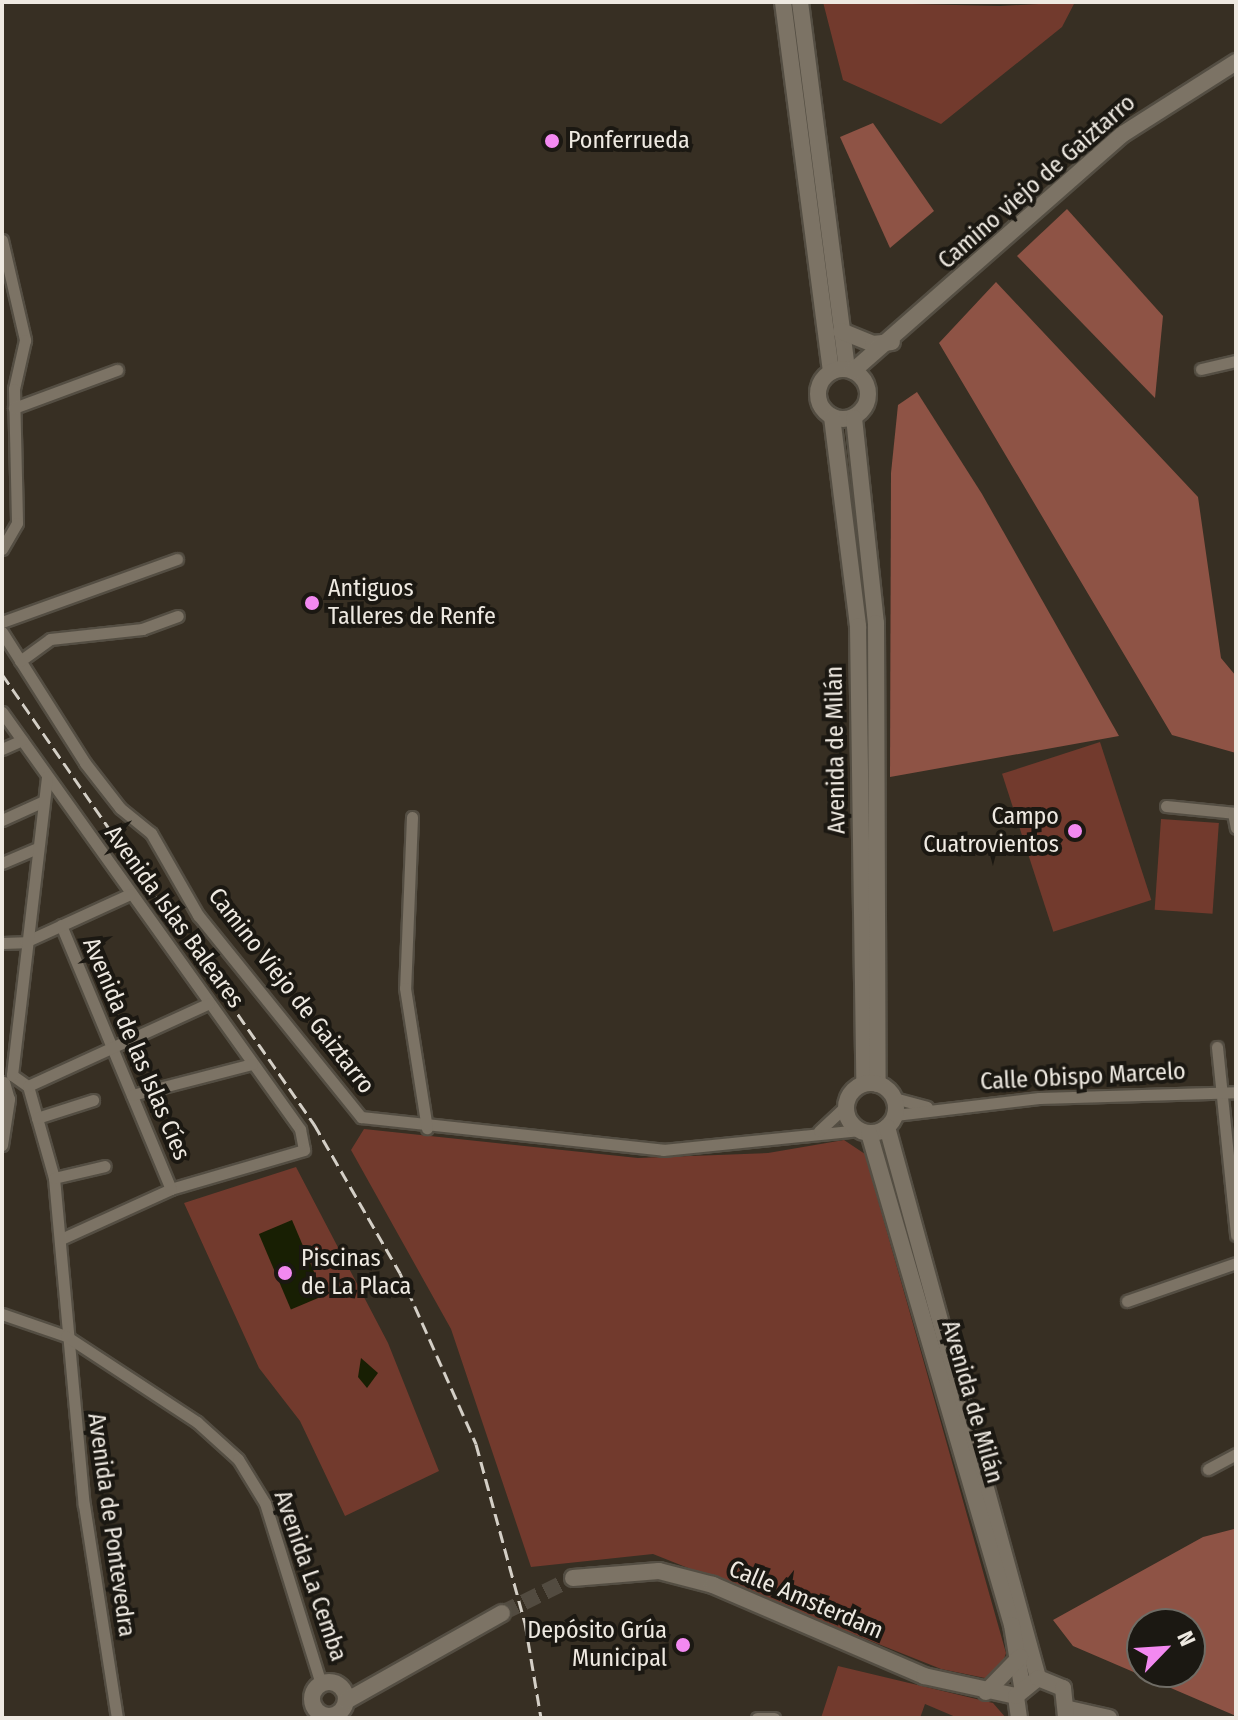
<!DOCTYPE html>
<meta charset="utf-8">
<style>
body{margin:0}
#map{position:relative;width:1238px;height:1720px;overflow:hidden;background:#372f23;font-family:"Fira Sans Condensed",sans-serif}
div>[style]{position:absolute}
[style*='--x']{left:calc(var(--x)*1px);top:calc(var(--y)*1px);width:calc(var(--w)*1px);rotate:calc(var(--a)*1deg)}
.green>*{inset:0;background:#723a2d;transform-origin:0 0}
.forest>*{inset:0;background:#8e5345}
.water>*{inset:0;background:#181f03;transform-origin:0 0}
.secondary-tunnel>*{height:16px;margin-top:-8px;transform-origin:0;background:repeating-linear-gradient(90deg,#524b40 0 16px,transparent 0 24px)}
.roads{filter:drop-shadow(2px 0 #544e43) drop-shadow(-2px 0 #544e43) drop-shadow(0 2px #544e43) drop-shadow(0 -2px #544e43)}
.street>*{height:11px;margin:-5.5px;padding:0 5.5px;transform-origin:5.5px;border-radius:5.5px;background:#7c7365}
.secondary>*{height:16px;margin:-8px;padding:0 8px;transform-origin:8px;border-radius:8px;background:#7c7365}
.secondary>.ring{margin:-8px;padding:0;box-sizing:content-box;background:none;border:16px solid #7c7365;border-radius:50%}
.rail>*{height:3px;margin-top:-1.5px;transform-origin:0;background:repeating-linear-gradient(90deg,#d4cfc6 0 12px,transparent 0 18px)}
.dots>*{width:22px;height:22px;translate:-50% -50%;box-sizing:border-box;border:4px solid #1b1812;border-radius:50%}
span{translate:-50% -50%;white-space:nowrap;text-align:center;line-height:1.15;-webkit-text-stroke:8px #1b1812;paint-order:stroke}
.poi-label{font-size:24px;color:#eee9e1}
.left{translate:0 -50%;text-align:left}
.right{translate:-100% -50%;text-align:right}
.street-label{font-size:24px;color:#eee9e1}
.frame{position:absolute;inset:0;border:4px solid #eee9e1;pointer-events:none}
.north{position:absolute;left:1126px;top:1608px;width:80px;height:80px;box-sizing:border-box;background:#1b1812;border:2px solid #6f6c65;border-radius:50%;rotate:65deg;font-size:22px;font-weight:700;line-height:32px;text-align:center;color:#eee9e1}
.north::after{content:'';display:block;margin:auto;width:28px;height:36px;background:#f389f1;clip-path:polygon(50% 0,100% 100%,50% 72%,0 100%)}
</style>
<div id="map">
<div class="green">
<i style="clip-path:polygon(823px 2px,1000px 6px,1075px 2px,1062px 27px,941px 124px,843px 80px)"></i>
<i style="left:1100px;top:742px;width:166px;height:103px;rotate:72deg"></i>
<i style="left:1161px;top:819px;width:58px;height:91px;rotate:4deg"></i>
<i style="clip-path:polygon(364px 1129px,638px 1158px,768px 1153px,844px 1140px,865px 1154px,1006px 1653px,1001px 1669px,985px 1678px,941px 1669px,653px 1554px,531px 1567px,451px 1329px,351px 1150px)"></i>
<i style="clip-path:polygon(296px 1167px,388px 1343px,439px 1471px,345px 1516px,300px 1421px,259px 1368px,184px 1203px)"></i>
<i style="clip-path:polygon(838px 1666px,993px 1703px,1006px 1718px,958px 1718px,925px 1704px,920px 1718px,821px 1718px)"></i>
</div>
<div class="forest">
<i style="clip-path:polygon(873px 123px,934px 211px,890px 248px,840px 137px)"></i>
<i style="clip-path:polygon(1067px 209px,1163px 316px,1155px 398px,1017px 256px)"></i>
<i style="clip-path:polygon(996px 282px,1198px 497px,1221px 658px,1236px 676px,1236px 753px,1172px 735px,939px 343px)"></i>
<i style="clip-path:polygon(917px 392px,982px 494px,1119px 736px,890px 777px,891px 473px,898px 405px)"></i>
<i style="clip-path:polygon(evenodd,1234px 1529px,1236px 1716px,1073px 1646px,1053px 1620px,1203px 1537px,1234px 1529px,1190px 1624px,1190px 1672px,1142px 1672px,1142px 1624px,1190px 1624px)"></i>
</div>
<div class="water">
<i style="left:292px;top:1220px;width:82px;height:36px;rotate:67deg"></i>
<i style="clip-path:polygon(361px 1358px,378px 1373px,367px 1388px,358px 1377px)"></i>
</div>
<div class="secondary-tunnel">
<i style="--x:502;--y:1613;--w:79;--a:-26.2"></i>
</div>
<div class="roads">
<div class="street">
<i style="--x:2;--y:240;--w:103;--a:77"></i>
<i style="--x:25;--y:340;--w:50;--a:102.7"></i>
<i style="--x:14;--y:389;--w:134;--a:88.7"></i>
<i style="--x:17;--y:523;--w:30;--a:120"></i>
<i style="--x:1201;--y:369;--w:36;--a:-13"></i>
<i style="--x:14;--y:408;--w:110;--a:-20.3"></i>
<i style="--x:2;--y:622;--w:186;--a:-19.8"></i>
<i style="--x:2;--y:632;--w:155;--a:57.6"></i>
<i style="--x:85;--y:763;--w:57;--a:52.1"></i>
<i style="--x:120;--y:808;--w:40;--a:39"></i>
<i style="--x:151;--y:833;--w:95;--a:60.2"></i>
<i style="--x:198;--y:915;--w:260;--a:51.1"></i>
<i style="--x:361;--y:1117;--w:304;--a:6.2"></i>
<i style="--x:663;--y:1150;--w:198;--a:-5.8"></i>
<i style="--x:20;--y:661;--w:37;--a:-36"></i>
<i style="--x:50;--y:639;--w:93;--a:-6.2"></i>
<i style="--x:142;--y:629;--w:38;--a:-20"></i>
<i style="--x:2;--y:712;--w:513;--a:54.45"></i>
<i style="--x:300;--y:1129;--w:21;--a:79"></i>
<i style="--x:304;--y:1150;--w:139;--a:163.7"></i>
<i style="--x:171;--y:1189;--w:119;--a:155.6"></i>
<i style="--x:2;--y:749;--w:22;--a:-24"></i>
<i style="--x:1166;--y:806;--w:70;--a:5.7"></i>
<i style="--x:1233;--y:813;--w:15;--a:79"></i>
<i style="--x:412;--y:817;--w:171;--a:92.3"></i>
<i style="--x:405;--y:988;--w:142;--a:81.1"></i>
<i style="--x:2;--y:820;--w:46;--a:-24.3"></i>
<i style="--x:2;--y:863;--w:39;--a:-23"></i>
<i style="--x:61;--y:925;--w:286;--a:67.4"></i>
<i style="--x:2;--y:943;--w:23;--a:-2"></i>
<i style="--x:25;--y:942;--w:115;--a:-24.6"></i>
<i style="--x:1217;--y:1047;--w:189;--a:84.2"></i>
<i style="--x:12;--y:1075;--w:19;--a:35"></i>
<i style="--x:28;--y:1086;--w:96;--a:74.2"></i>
<i style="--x:54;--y:1178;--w:328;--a:84.8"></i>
<i style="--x:84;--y:1505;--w:216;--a:81.2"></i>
<i style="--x:12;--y:1075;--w:301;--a:-83.3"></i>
<i style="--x:4;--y:1082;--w:18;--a:74"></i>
<i style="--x:28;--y:1086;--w:199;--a:-24.6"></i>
<i style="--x:132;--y:1095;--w:124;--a:-14.5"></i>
<i style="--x:894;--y:1098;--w:34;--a:15"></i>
<i style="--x:895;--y:1115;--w:145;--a:-6.7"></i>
<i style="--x:1039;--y:1098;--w:197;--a:-1.7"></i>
<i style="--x:37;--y:1118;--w:59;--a:-17.8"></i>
<i style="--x:819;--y:1131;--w:37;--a:-43"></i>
<i style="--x:2;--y:1145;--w:47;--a:-81.3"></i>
<i style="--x:54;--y:1178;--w:52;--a:-13.2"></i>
<i style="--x:1127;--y:1301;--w:115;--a:-19.2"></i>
<i style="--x:2;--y:1314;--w:68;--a:19"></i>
<i style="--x:66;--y:1336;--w:157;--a:33.3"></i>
<i style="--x:197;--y:1422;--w:55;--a:42.1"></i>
<i style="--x:238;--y:1459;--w:52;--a:58.5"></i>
<i style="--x:265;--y:1503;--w:189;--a:72.8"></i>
<i style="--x:1208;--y:1469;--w:32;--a:-28"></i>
<i style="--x:757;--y:1718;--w:17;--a:0"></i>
</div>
<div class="secondary">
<i style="--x:783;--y:2;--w:373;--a:82.6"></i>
<i style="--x:800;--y:2;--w:370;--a:82.7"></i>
<i style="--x:841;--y:331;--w:35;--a:22"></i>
<i style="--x:873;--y:344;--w:19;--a:-6"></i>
<i class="ring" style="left:818px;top:369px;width:34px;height:34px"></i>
<i style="--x:853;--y:371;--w:359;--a:-41.3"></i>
<i style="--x:1123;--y:134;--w:134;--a:-32.5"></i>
<i style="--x:832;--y:417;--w:211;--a:82.9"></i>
<i style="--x:858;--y:626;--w:457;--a:89.2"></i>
<i style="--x:854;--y:418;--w:206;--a:83.9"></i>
<i style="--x:876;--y:623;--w:461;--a:89.8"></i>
<i class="ring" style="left:846px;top:1083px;width:34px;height:34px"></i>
<i style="--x:887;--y:1127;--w:571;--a:74.67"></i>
<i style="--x:869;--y:1133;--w:512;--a:73.79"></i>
<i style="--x:1012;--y:1625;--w:62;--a:80.7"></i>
<i style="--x:573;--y:1578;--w:86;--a:-4.7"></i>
<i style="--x:659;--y:1571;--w:56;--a:14.5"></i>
<i style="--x:713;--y:1585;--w:230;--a:23.3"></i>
<i style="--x:924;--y:1676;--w:94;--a:12.3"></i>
<i class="ring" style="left:312px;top:1682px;width:18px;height:18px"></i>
<i style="--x:986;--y:1692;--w:49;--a:-45.8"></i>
<i style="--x:346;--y:1701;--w:179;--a:-29.4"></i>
<i style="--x:1069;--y:1709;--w:41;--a:12.7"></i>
<i style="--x:1019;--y:1718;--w:22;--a:-98"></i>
<i style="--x:1016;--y:1696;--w:28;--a:-39"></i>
<i style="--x:1038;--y:1678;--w:27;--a:22"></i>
<i style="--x:1063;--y:1688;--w:30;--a:84"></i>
</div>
</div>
<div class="rail">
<i style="--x:2;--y:674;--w:548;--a:55.27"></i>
<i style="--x:314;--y:1124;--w:172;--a:60"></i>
<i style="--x:400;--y:1273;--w:187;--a:66"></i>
<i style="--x:476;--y:1444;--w:186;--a:74.7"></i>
<i style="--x:525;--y:1623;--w:96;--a:80.4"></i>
</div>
<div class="dots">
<i style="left:552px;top:141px;background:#f389f1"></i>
<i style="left:312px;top:603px;background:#f389f1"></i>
<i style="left:1075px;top:831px;background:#f389f1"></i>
<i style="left:285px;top:1273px;background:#f389f1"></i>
<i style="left:683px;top:1645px;background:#f389f1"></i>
</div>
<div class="poi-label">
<span class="left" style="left:568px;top:141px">Ponferrueda</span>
<span class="left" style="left:328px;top:603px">Antiguos<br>Talleres de Renfe</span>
<span class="right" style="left:1059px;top:831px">Campo<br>Cuatrovientos</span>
<span class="left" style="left:301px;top:1273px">Piscinas<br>de La Placa</span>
<span class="right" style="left:667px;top:1645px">Depósito Grúa<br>Municipal</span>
</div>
<div class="street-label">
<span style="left:1037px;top:182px;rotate:-41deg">Camino viejo de Gaiztarro</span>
<span style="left:836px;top:750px;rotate:-91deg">Avenida de Milán</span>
<span style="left:174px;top:917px;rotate:54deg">Avenida Islas Baleares</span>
<span style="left:291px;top:991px;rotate:52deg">Camino Viejo de Gaiztarro</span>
<span style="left:136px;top:1049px;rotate:67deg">Avenida de las Islas Cíes</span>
<span style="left:1083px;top:1077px;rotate:-3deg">Calle Obispo Marcelo</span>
<span style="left:972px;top:1402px;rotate:74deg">Avenida de Milán</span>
<span style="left:111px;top:1525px;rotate:82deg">Avenida de Pontevedra</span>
<span style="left:310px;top:1576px;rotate:71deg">Avenida La Cemba</span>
<span style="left:806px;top:1600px;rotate:23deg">Calle Amsterdam</span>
</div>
<div class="frame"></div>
<div class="north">N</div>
</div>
